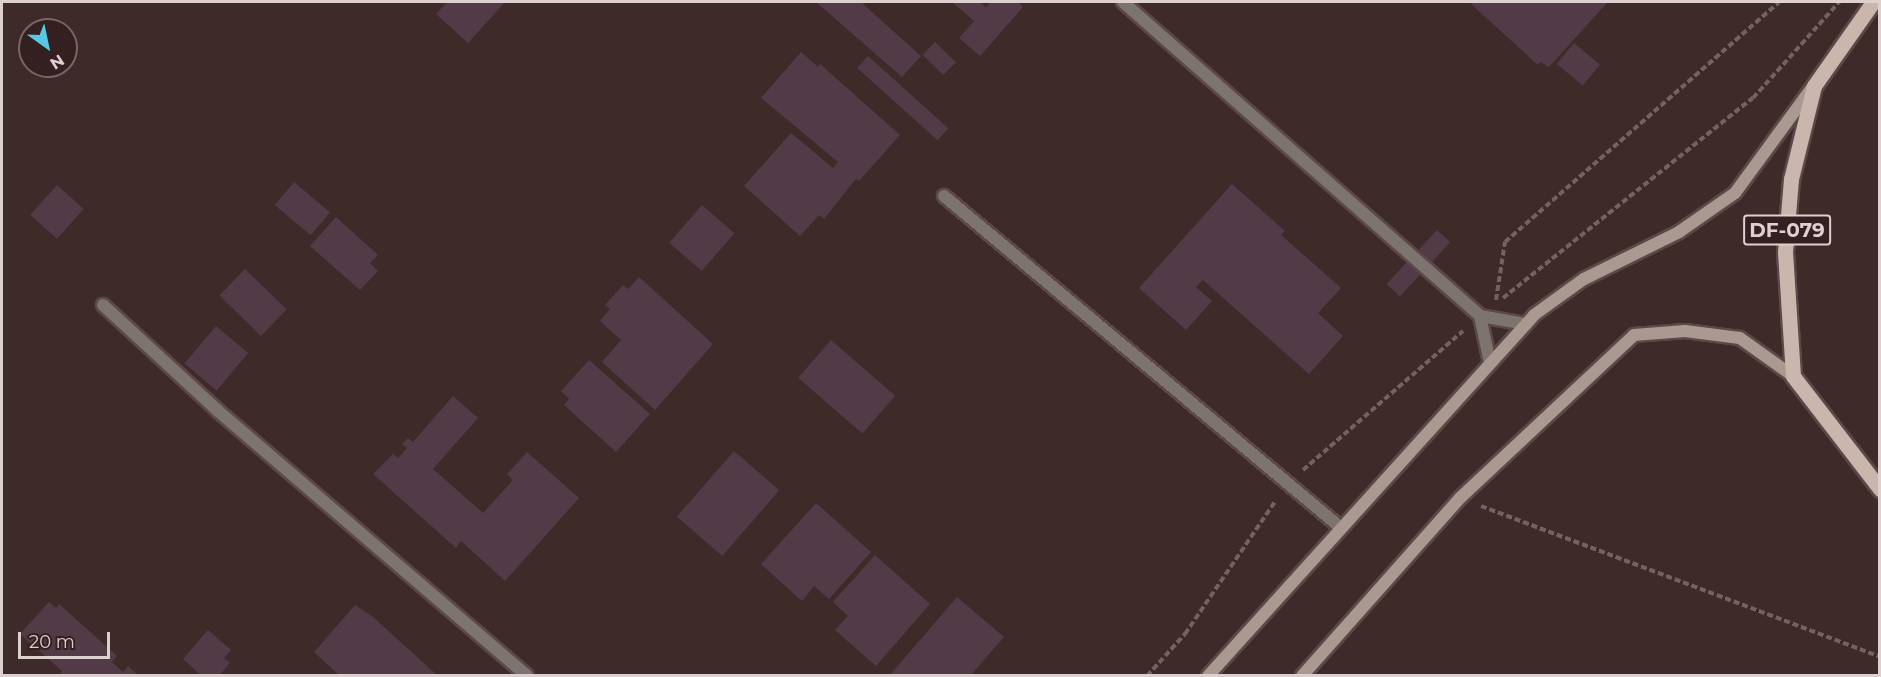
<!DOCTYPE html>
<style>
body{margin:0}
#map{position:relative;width:1881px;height:677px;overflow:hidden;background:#3f2a2a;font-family:Montserrat,sans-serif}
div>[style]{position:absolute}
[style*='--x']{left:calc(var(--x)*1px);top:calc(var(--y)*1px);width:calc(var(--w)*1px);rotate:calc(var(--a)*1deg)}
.building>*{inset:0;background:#523a47;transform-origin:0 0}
.path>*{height:4px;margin-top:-2px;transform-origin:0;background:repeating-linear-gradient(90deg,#746262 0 6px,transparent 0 9px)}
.roads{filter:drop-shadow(2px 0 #5c4848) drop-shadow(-2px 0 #5c4848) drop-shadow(0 2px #5c4848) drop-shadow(0 -2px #5c4848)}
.minor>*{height:12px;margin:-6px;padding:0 6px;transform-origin:6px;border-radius:6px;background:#7e746f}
.secondary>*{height:12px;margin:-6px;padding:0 6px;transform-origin:6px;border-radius:6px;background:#a99991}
.primary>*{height:15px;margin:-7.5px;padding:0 7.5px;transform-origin:7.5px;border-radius:7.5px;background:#cab6ac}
span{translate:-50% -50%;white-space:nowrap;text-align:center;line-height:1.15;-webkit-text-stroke:4.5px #352021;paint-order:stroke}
.shield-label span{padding:2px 4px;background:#352021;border:2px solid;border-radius:4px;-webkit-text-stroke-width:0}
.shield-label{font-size:20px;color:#ded0d0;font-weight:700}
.frame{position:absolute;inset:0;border:3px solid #ded0d0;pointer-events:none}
.north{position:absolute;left:18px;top:18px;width:60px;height:60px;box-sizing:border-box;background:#352021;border:2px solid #796667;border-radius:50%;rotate:147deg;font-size:16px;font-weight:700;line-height:24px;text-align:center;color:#ded0d0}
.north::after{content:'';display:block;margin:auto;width:21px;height:27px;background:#58c9e3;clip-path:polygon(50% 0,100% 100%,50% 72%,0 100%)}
.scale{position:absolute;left:18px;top:632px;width:92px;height:27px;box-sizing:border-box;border:3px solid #ded0d0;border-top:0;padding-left:8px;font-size:18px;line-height:21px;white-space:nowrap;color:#ded0d0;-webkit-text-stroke:4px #352021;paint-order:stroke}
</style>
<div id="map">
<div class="building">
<i style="clip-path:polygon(447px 2px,505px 2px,468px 43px,436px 14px)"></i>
<i style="clip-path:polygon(816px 2px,865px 2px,863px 4px,921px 56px,902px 77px)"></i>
<i style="clip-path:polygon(952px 2px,979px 2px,986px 7px,991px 2px,1018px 2px,1023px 7px,980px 56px,959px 38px,974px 21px)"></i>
<i style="clip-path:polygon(1473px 2px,1605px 2px,1607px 3px,1549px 67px,1540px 62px,1538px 65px,1471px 4px)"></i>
<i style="left:935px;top:42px;width:29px;height:18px;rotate:44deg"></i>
<i style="left:1574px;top:43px;width:34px;height:27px;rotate:40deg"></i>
<i style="clip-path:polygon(801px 52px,818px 67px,820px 64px,900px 135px,859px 181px,856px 179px,851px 185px,824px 219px,819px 215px,800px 236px,744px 186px,791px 133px,833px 168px,838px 162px,761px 98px)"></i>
<i style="left:868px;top:56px;width:108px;height:16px;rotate:42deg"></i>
<i style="left:294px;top:182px;width:47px;height:30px;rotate:40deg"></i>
<i style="clip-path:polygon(1232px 184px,1285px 231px,1281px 235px,1341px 288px,1318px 313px,1343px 336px,1309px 374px,1203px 280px,1196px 287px,1212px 301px,1186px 330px,1139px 288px)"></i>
<i style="left:57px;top:185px;width:36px;height:40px;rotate:42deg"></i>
<i style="left:702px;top:205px;width:43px;height:50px;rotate:41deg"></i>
<i style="clip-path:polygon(336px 217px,378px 255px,370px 263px,378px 271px,360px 290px,310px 246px)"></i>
<i style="left:1437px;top:230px;width:18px;height:74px;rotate:43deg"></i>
<i style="left:245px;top:269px;width:58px;height:37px;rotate:44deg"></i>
<i style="clip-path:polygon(639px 277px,713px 344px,655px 410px,602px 362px,621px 340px,600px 321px,610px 309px,605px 305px,623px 285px,628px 289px)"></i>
<i style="left:216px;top:326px;width:42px;height:49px;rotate:40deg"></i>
<i style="left:831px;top:340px;width:85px;height:50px;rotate:41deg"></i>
<i style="clip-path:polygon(589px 360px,650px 414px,616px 452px,564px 405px,569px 399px,561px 391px)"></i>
<i style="clip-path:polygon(453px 396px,478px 418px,433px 469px,483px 513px,513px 480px,507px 474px,527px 452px,579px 498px,505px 581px,461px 541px,456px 548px,373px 474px,393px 454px,398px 458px,407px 448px,402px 444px,408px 438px,413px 442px)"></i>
<i style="left:734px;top:451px;width:60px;height:87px;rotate:41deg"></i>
<i style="clip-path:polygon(816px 503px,871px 552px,829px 599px,814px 586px,802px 601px,761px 564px)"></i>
<i style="clip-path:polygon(875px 555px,930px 604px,876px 666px,835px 630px,848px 616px,833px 602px)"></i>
<i style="clip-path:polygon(957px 597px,1004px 637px,970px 676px,889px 676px)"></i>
<i style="clip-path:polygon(49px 602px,56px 608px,59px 604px,117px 656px,112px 662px,123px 672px,128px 666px,139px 676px,58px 676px,62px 671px,20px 634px)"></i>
<i style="clip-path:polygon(355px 605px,373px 617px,438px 676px,340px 676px,314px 652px)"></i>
<i style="clip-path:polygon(208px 630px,231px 650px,224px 658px,230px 663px,219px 676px,202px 676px,183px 659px)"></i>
</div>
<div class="path">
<i style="--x:1503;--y:298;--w:320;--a:-38.7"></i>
<i style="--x:1753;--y:98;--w:129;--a:-48.1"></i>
<i style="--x:1496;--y:300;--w:59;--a:-81.2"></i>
<i style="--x:1505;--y:242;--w:364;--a:-41.2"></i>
<i style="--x:1303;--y:470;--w:212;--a:-41"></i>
<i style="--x:1481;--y:506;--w:427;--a:20.7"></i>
<i style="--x:1147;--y:676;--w:57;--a:-47.9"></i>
<i style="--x:1185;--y:634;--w:162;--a:-55.8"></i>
</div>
<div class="roads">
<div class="minor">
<i style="--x:1123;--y:2;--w:475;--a:41.3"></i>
<i style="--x:944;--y:196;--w:516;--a:39.89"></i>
<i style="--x:103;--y:305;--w:155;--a:42.6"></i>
<i style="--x:217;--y:410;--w:408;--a:40.6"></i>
<i style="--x:1490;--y:363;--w:48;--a:-102"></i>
<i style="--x:1480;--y:316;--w:47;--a:9.9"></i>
</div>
<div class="secondary">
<i style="--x:1208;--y:676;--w:486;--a:-47.9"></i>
<i style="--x:1534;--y:315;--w:62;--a:-35.8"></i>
<i style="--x:1584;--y:279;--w:106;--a:-26.3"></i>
<i style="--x:1679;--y:232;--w:68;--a:-34.9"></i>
<i style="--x:1735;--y:193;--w:129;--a:-53.8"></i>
<i style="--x:1302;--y:676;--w:238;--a:-48.4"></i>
<i style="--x:1460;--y:498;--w:238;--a:-43.1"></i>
<i style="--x:1634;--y:335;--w:51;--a:-4.5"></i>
<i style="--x:1685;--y:331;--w:55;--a:7.3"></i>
<i style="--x:1740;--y:338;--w:65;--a:35.6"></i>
</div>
<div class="primary">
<i style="--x:1873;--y:2;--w:103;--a:125.1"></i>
<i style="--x:1814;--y:86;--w:96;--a:103.9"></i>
<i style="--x:1791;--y:179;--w:73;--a:94.7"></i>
<i style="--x:1785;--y:252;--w:124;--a:86.3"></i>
<i style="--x:1793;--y:376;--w:143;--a:52.4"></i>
</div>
</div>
<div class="shield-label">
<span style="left:1787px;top:230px">DF-079</span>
</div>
<div class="frame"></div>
<div class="north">N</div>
<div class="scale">20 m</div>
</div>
